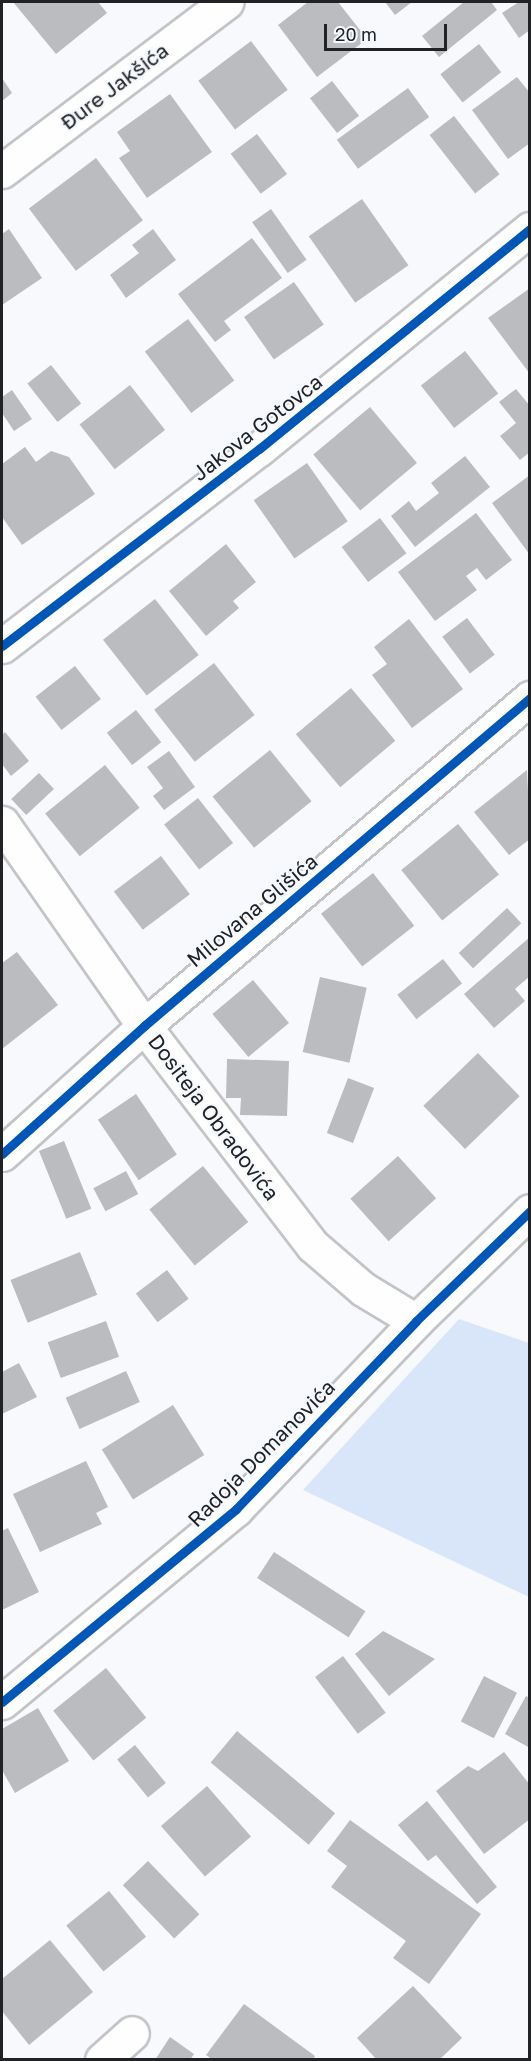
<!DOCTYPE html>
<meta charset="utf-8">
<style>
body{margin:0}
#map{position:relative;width:531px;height:2061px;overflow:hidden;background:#f7f9fc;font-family:"Golos Text",sans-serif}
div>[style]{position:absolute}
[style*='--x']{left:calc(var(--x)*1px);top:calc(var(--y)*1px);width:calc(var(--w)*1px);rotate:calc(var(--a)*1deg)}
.green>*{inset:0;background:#d9e6f9}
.building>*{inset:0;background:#babcc0;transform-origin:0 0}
.roads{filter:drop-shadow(2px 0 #c2c4c7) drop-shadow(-2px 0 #c2c4c7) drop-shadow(0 2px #c2c4c7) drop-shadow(0 -2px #c2c4c7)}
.street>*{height:33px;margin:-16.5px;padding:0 16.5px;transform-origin:16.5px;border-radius:16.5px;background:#fefeff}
.cycleway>*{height:9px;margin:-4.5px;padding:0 4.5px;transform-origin:4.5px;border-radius:4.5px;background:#0057b8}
span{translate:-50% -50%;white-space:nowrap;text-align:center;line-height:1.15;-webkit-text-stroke:4.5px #f6f9fd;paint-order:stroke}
.street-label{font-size:21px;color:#202226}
.frame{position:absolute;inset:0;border:3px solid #202226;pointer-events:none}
.scale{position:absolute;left:324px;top:24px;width:123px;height:27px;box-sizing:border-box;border:3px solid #202226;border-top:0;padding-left:8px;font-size:18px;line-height:21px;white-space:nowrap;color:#202226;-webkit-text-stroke:4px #f6f9fd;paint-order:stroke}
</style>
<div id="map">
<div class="green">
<i style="clip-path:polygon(459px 1319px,529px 1343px,529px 1597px,303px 1490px)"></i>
</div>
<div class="building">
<i style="clip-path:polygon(13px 2px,98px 2px,107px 13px,56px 54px)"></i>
<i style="clip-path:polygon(308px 2px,338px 2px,367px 39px,317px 77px,278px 25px)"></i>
<i style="clip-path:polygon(385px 2px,412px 2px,395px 15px)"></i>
<i style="clip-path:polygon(464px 2px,491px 2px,497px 10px,439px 57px,422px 36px)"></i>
<i style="clip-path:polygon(519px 2px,530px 2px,530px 30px,519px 38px,502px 13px)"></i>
<i style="left:251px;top:41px;width:61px;height:66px;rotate:53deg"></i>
<i style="left:479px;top:44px;width:36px;height:49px;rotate:52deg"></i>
<i style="clip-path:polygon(517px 77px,530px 93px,530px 143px,508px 159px,472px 110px)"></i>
<i style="clip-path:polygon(2px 78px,12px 93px,2px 101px)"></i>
<i style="left:332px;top:81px;width:44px;height:28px;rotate:52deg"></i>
<i style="left:408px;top:88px;width:36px;height:88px;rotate:54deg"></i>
<i style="clip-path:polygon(170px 94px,212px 152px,147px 198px,119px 158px,130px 151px,117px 132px)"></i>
<i style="left:454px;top:116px;width:74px;height:31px;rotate:52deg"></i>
<i style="left:257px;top:134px;width:50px;height:33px;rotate:53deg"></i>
<i style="left:96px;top:158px;width:78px;height:84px;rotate:53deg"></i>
<i style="left:362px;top:199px;width:81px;height:65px;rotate:55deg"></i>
<i style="left:271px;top:209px;width:62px;height:23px;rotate:55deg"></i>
<i style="clip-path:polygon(9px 229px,42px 278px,2px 305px,2px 234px)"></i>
<i style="clip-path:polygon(153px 229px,176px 260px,126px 298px,110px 275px,139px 253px,132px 245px)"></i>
<i style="clip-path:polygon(252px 238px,282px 278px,224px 321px,231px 330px,215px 342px,178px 294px)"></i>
<i style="left:294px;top:282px;width:52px;height:61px;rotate:55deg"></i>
<i style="clip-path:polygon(530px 288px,530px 374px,488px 318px)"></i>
<i style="left:188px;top:319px;width:77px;height:54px;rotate:53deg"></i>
<i style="left:465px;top:351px;width:54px;height:56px;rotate:52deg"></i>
<i style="left:51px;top:365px;width:49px;height:30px;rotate:52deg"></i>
<i style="left:130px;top:385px;width:57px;height:64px;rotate:52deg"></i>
<i style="clip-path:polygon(516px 389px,530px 406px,530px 452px,520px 460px,500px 436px,516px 423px,499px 402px)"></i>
<i style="clip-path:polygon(12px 390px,32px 419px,14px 431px,2px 413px,2px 397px)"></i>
<i style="left:370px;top:407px;width:73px;height:74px;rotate:50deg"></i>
<i style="clip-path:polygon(25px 447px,36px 462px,51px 451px,69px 457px,95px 494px,22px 545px,2px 517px,2px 464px)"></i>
<i style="clip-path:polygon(465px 456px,490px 487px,415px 547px,391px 516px,409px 501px,416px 511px,439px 493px,431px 483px)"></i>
<i style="left:307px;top:463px;width:71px;height:65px;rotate:55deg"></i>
<i style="clip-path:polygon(530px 475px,530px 555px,492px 503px)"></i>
<i style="clip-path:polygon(476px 513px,512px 560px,486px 580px,477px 568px,466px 576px,477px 590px,435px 621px,398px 572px)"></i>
<i style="left:380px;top:518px;width:44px;height:48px;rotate:53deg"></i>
<i style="clip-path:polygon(226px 544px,256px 582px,233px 601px,239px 608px,206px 636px,169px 591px)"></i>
<i style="left:155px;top:599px;width:71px;height:66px;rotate:52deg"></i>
<i style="left:467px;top:618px;width:46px;height:31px;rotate:53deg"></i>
<i style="clip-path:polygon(409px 619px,463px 689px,412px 728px,372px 675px,387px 664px,374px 647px)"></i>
<i style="left:214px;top:663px;width:66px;height:76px;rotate:52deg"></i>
<i style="left:75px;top:666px;width:42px;height:50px;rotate:52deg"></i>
<i style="left:351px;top:688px;width:69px;height:72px;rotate:50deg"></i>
<i style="left:136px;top:710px;width:41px;height:37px;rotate:52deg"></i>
<i style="clip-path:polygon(5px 732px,29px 761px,11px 776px,2px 764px,2px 735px)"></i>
<i style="left:270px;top:750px;width:66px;height:74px;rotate:51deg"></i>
<i style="clip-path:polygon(169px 751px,195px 787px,164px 810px,153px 796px,163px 788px,147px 767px)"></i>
<i style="left:105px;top:765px;width:55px;height:77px;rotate:51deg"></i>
<i style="clip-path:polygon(527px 770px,530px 839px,509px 855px,474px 812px)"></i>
<i style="left:39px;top:773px;width:22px;height:38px;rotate:47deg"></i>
<i style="left:198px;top:798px;width:57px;height:43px;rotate:52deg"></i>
<i style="left:458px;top:824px;width:65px;height:73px;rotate:51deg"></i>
<i style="left:161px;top:856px;width:48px;height:59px;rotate:53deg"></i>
<i style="left:373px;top:873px;width:67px;height:66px;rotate:52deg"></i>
<i style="left:507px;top:908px;width:21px;height:66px;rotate:47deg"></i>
<i style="clip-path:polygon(530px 937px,530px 976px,515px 989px,525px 1001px,494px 1028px,464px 994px)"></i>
<i style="clip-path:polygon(17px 952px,58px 1005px,2px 1049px,2px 963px)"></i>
<i style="left:443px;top:959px;width:31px;height:58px;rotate:52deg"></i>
<i style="left:320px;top:977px;width:48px;height:77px;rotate:13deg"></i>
<i style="left:253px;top:980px;width:56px;height:53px;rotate:50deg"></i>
<i style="left:478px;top:1053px;width:60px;height:76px;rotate:46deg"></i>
<i style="clip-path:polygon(227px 1059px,289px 1061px,287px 1116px,240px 1115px,241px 1098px,226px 1098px)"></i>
<i style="left:348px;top:1078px;width:28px;height:59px;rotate:21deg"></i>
<i style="left:136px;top:1094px;width:73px;height:46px;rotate:56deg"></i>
<i style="left:64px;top:1141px;width:73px;height:27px;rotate:68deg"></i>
<i style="left:398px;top:1156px;width:57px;height:64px;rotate:48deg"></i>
<i style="left:203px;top:1166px;width:72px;height:69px;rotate:51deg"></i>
<i style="left:126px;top:1171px;width:26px;height:37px;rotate:62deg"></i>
<i style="left:80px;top:1252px;width:46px;height:75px;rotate:68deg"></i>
<i style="left:167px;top:1270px;width:36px;height:39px;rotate:53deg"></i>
<i style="left:106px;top:1321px;width:38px;height:62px;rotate:70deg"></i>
<i style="clip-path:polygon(19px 1363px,37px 1397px,2px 1414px,2px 1372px)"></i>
<i style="left:126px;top:1371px;width:34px;height:66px;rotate:66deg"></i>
<i style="left:173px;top:1405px;width:59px;height:84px;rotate:58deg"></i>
<i style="clip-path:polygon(86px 1461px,108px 1507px,96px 1513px,102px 1524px,40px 1552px,13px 1494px)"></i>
<i style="clip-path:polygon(8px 1528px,39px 1592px,2px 1610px,2px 1531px)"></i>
<i style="left:274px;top:1552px;width:109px;height:31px;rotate:33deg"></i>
<i style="clip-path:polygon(383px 1631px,435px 1659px,389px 1696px,355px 1654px)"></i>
<i style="left:343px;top:1656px;width:71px;height:35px;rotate:53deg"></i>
<i style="left:106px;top:1668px;width:64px;height:68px;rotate:51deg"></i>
<i style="left:484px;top:1676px;width:37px;height:51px;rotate:27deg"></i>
<i style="clip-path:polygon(526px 1696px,530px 1698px,530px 1748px,505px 1734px)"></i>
<i style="clip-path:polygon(38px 1708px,69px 1761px,15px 1793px,2px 1770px,2px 1729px)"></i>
<i style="left:237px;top:1731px;width:128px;height:41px;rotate:40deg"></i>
<i style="left:135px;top:1745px;width:49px;height:23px;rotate:51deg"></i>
<i style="clip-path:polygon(504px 1752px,530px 1785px,530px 1819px,484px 1854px,436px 1791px,468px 1766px,478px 1771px)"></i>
<i style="left:207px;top:1786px;width:67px;height:61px;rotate:49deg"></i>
<i style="clip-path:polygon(427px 1801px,497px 1887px,477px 1904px,436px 1855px,428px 1861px,398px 1825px)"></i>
<i style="clip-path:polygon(350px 1820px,481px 1914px,429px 1984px,393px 1958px,406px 1941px,331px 1887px,347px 1866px,327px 1851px)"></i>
<i style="left:148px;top:1861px;width:74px;height:35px;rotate:46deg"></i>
<i style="left:109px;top:1891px;width:59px;height:55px;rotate:51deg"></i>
<i style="clip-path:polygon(50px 1940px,93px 1992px,29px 2045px,2px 2011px,2px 1979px)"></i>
<i style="clip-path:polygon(413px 1986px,462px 2038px,439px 2060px,377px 2060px,357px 2038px)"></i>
<i style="clip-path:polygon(244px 2004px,315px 2056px,313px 2060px,213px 2060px,206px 2055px)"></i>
<i style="clip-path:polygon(170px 2037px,194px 2054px,190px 2060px,155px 2060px)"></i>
</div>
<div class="roads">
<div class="street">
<i style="--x:2;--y:171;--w:281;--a:-37"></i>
<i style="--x:2;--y:646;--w:324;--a:-37.5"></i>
<i style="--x:259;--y:449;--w:349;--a:-39.1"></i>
<i style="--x:2;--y:823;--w:248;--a:55"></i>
<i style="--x:144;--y:1026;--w:277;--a:52.5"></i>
<i style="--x:313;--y:1246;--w:66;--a:40.7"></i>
<i style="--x:363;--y:1289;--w:62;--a:31.1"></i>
<i style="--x:2;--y:1154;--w:191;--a:-42"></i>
<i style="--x:144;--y:1026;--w:507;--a:-40.36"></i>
<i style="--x:2;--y:1702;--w:303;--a:-39.5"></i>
<i style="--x:236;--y:1509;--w:260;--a:-46.2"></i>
<i style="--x:416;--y:1321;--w:158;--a:-44"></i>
<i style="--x:102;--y:2060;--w:40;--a:-42"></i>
</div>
</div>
<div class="cycleway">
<i style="--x:2;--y:646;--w:324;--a:-37.5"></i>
<i style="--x:259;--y:449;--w:349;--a:-39.1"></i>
<i style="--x:2;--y:1154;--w:191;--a:-42"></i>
<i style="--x:144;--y:1026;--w:507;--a:-40.36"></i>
<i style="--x:2;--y:1702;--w:303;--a:-39.5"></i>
<i style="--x:236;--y:1509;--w:260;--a:-46.2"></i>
<i style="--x:416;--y:1321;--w:158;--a:-44"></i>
</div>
<div class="street-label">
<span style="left:114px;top:86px;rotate:-37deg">Đure Jakšića</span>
<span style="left:257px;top:427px;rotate:-38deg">Jakova Gotovca</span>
<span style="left:252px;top:910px;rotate:-40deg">Milovana Glišića</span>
<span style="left:214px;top:1117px;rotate:53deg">Dositeja Obradovića</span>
<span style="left:261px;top:1453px;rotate:-45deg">Radoja Domanovića</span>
</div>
<div class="frame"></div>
<div class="scale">20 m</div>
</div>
